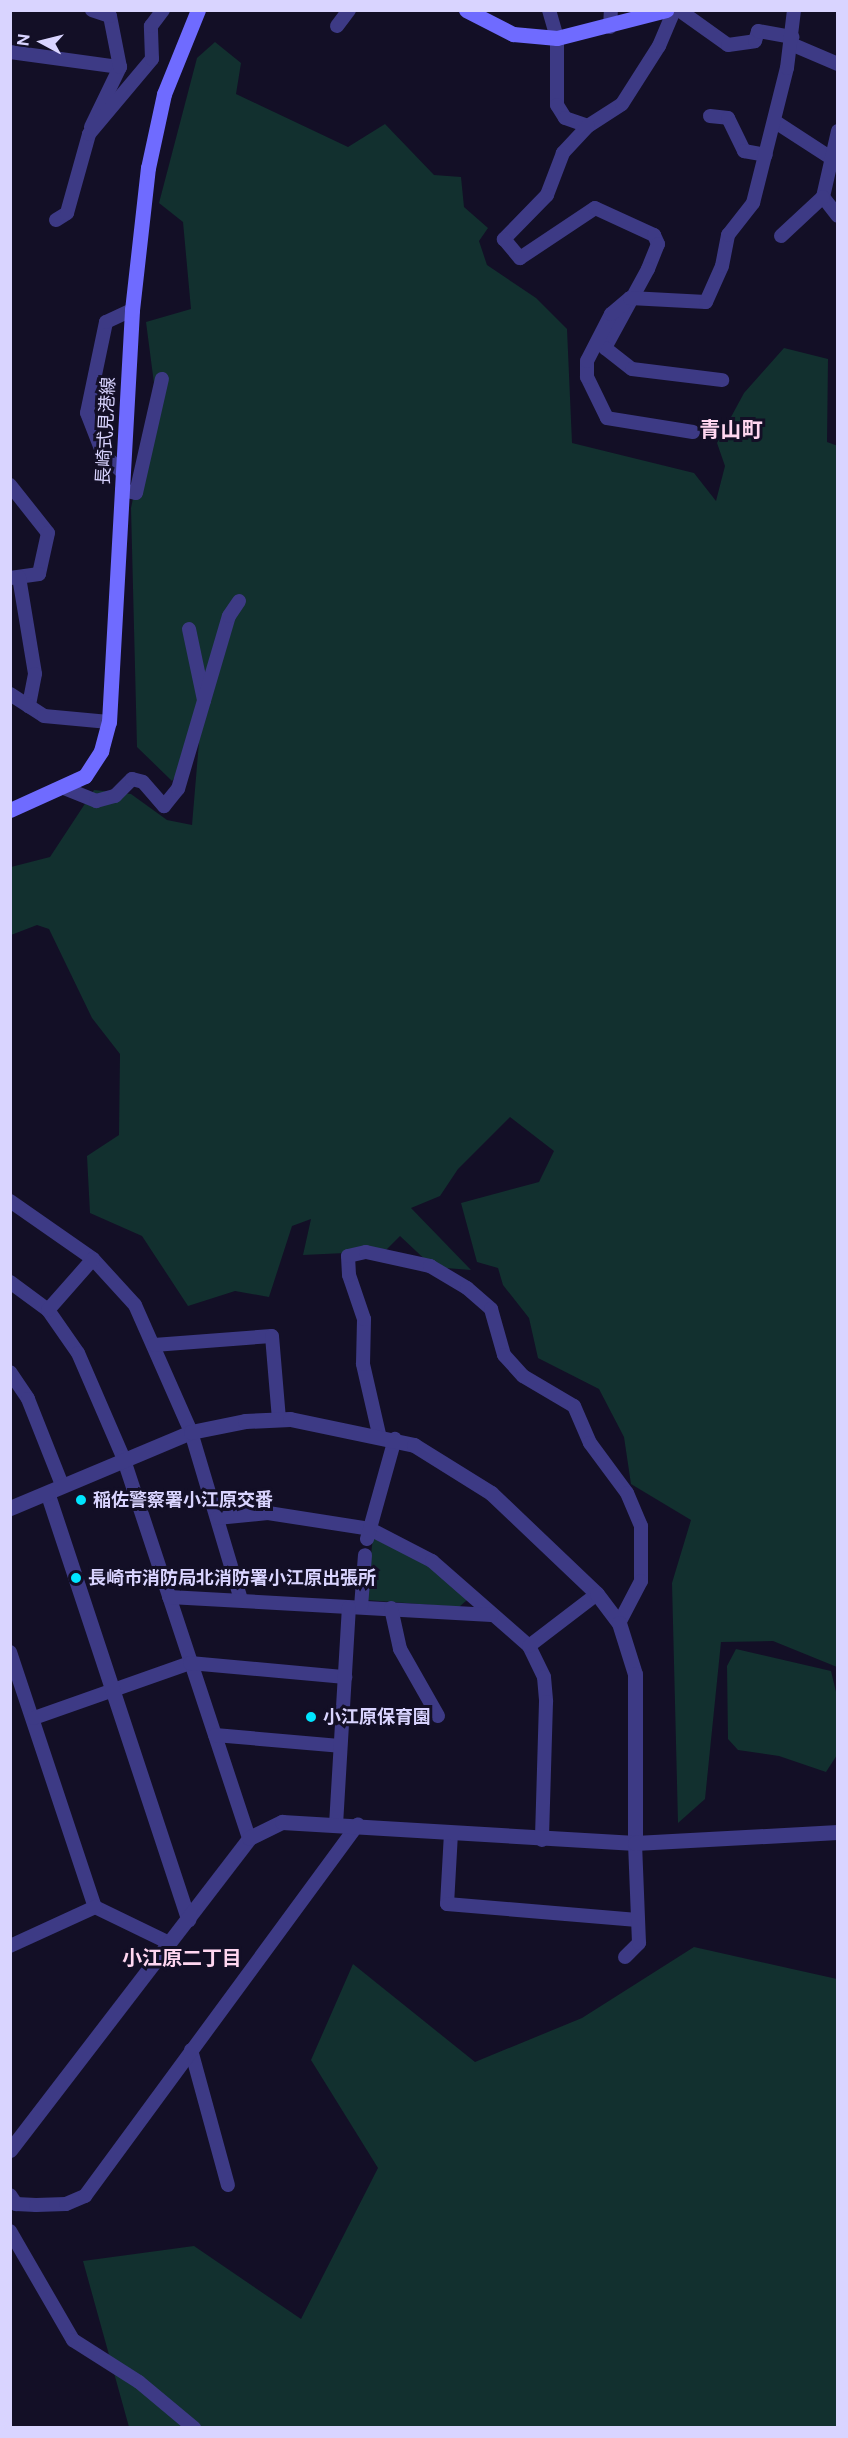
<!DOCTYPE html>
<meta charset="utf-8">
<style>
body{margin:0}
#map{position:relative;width:848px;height:2438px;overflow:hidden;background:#130f26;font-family:"Public Sans","Noto Sans JP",sans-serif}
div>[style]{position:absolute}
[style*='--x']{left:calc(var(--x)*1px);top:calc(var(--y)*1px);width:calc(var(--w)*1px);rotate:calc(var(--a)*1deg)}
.green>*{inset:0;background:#12302f}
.stream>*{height:4px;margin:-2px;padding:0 2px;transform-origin:2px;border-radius:2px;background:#0c2248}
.minor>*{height:14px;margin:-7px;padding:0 7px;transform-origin:7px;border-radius:7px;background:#3d3a85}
.tertiary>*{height:15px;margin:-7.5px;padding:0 7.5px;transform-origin:7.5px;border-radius:7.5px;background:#3d3a85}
.secondary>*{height:15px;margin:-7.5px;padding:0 7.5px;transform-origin:7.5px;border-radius:7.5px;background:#6f6bff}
.dots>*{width:16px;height:16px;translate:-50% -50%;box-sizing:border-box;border:3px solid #130f26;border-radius:50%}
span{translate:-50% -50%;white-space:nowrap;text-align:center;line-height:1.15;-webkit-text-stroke:6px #130f26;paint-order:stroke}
.street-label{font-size:18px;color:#d9d4ff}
.poi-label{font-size:18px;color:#d9d4ff;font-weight:700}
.left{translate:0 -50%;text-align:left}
.neighbourhood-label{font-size:20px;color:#ffd6f0;font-weight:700}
.quarter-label{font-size:21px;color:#ffd6f0;font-weight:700}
.frame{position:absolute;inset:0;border:12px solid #d9d4ff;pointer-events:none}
.north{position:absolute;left:12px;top:12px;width:60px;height:60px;-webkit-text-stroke:4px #130f26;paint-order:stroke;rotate:277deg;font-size:16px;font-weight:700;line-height:24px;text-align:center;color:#d9d4ff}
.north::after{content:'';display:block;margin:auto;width:21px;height:27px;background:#d9d4ff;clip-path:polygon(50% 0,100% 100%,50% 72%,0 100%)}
</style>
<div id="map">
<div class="green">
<i style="clip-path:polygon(215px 42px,241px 63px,236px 94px,348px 147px,385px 124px,434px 175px,461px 177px,464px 207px,488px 228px,479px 241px,487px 265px,536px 298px,567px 329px,572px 443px,694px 473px,716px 501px,725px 466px,717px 443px,744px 393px,784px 348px,828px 359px,827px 442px,838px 446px,837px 1667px,773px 1641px,721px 1642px,705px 1799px,678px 1823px,672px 1583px,691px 1520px,631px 1484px,624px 1437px,599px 1389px,538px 1358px,529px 1318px,503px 1285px,498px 1268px,477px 1262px,461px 1203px,539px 1182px,554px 1151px,510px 1117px,458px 1169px,440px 1196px,411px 1208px,471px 1270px,433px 1267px,400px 1236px,377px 1259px,366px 1252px,303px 1255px,311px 1219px,292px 1226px,269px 1297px,235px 1291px,188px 1306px,142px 1236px,90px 1213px,87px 1156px,119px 1135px,120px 1054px,92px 1018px,49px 929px,37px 925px,11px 935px,11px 867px,50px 857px,94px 790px,131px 794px,167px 820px,192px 825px,199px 742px,172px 781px,137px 747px,131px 508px,155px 391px,146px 322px,191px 309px,183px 222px,159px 203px,197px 58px)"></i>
<i style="clip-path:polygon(373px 1537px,428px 1565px,467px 1600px,459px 1607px,366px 1600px)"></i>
<i style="clip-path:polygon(736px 1649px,831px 1671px,837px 1696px,837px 1755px,826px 1772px,779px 1756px,738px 1750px,728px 1739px,727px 1666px)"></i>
<i style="clip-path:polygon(694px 1947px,837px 1979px,837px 2427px,129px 2427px,83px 2261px,194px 2246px,301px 2319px,378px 2168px,311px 2060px,353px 1964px,475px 2062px,582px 2018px)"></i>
</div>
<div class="stream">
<i style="--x:45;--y:2428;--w:18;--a:0"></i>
</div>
<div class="minor">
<i style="--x:549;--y:10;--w:29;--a:74"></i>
<i style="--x:557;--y:38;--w:67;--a:90"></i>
<i style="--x:557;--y:105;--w:15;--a:58"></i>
<i style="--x:565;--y:118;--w:24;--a:19"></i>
<i style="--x:588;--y:126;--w:40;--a:-32.9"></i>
<i style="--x:622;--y:104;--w:69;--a:-57.5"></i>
<i style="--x:659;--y:46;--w:39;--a:-67"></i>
<i style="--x:679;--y:10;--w:60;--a:35.5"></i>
<i style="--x:728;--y:45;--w:27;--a:-8"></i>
<i style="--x:755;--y:41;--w:10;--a:-73"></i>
<i style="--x:758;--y:31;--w:35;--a:10"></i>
<i style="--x:337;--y:26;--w:20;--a:-53"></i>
<i style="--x:610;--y:27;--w:17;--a:-87"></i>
<i style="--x:791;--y:44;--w:51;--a:23.1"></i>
<i style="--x:10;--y:52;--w:111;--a:7.8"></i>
<i style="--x:710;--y:116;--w:18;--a:6"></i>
<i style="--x:728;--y:118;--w:37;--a:64"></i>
<i style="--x:744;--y:151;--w:22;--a:10"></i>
<i style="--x:774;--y:121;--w:64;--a:32.9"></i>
<i style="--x:588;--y:126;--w:37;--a:133"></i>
<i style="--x:563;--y:153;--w:45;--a:110.9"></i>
<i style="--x:547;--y:195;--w:62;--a:134.3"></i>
<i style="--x:504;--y:239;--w:25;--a:50"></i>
<i style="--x:520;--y:258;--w:90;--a:-33.7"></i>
<i style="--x:595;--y:208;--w:65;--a:24.6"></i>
<i style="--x:654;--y:235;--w:10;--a:66"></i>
<i style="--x:658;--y:244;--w:27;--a:112"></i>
<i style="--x:648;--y:269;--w:90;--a:118.6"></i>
<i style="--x:605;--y:348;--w:34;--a:38"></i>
<i style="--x:632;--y:369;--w:91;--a:7"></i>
<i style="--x:91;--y:127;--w:67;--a:-64.2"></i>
<i style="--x:120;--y:67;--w:52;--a:-101.1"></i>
<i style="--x:110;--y:16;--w:19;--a:-162"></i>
<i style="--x:838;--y:131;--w:68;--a:102.8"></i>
<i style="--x:823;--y:197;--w:24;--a:52"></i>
<i style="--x:56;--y:220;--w:13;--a:-32"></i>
<i style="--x:67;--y:213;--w:82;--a:-74.4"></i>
<i style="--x:89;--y:134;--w:98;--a:-50"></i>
<i style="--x:152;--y:59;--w:33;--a:-92"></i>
<i style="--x:151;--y:26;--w:20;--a:-53"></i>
<i style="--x:781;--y:236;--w:57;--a:-42.9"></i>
<i style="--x:693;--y:432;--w:87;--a:-170.8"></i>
<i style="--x:607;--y:418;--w:46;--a:-116"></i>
<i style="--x:587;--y:377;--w:16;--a:-90"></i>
<i style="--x:587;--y:361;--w:53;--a:-62.9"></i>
<i style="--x:611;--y:314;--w:25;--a:-40"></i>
<i style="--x:630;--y:298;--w:76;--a:3"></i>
<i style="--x:706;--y:302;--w:39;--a:-66"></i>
<i style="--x:722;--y:266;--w:32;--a:-79"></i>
<i style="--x:728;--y:235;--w:41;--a:-52"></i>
<i style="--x:753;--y:203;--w:139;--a:-75.9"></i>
<i style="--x:787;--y:68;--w:58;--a:-83.1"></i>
<i style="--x:123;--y:473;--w:28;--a:-136"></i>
<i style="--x:103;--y:454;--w:44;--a:-111.3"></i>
<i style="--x:87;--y:413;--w:93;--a:-78.2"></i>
<i style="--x:106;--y:322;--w:29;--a:-25"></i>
<i style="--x:10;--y:485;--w:61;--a:51.6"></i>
<i style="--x:48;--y:533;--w:42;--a:102.4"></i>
<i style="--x:39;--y:574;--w:29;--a:172"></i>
<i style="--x:122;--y:490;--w:14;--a:12"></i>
<i style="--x:136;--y:493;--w:117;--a:-77.2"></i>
<i style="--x:19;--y:577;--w:98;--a:80.6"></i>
<i style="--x:35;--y:674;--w:33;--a:101"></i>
<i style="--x:189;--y:629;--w:73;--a:78.1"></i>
<i style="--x:10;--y:694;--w:40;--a:32.9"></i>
<i style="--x:44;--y:716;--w:65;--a:5.3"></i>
<i style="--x:64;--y:788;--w:35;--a:22"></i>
<i style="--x:96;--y:801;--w:20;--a:-15"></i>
<i style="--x:115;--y:796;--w:24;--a:-45"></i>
<i style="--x:132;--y:779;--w:11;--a:15"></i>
<i style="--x:143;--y:782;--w:32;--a:49"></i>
<i style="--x:164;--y:806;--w:22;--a:-51"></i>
<i style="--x:178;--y:789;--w:180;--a:-73.6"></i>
<i style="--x:229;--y:616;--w:18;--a:-56"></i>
<i style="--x:10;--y:1201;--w:101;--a:34.9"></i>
<i style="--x:93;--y:1259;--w:62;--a:47.6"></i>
<i style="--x:135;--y:1305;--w:139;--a:66.2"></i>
<i style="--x:191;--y:1432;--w:175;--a:73.4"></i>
<i style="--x:10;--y:1282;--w:47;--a:36.4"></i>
<i style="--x:48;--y:1310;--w:52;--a:55.1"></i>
<i style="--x:78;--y:1353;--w:113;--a:66.6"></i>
<i style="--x:123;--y:1457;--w:401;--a:71.7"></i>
<i style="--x:48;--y:1310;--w:68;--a:-48.6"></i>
<i style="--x:154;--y:1345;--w:118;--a:-4.4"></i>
<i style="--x:272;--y:1336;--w:83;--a:85.2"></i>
<i style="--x:10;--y:1372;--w:32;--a:56"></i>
<i style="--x:28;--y:1399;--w:92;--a:68.4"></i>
<i style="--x:379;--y:1434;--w:72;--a:-102.9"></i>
<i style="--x:363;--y:1364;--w:45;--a:-88.7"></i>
<i style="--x:364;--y:1319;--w:46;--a:-108.8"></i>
<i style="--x:349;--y:1275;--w:19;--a:-93"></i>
<i style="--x:348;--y:1256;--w:18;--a:-13"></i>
<i style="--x:366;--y:1252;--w:66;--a:12.3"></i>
<i style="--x:430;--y:1266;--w:43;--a:30.7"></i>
<i style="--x:467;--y:1288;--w:32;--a:41"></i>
<i style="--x:491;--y:1309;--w:48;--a:74.2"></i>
<i style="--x:504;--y:1355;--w:28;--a:48"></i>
<i style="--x:523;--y:1376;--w:59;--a:30.5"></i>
<i style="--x:574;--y:1406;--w:40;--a:66.6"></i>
<i style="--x:590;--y:1443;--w:62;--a:53.5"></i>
<i style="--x:627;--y:1493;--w:36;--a:67"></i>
<i style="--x:641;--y:1526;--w:55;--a:90"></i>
<i style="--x:641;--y:1581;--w:47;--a:117.6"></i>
<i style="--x:217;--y:1518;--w:51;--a:-5.6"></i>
<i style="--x:268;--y:1513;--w:103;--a:8.9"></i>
<i style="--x:370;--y:1529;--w:70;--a:27.3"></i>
<i style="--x:432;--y:1561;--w:129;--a:41.2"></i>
<i style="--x:529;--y:1646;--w:34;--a:64"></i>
<i style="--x:544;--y:1677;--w:25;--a:85"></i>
<i style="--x:546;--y:1702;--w:138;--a:91.7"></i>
<i style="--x:367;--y:1539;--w:104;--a:-74.4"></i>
<i style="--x:169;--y:1597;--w:323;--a:3.2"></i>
<i style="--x:361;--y:1607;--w:52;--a:-85.6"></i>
<i style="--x:391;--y:1608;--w:42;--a:77.6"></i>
<i style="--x:400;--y:1649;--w:77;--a:60.4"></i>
<i style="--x:529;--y:1646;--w:86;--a:-37.4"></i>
<i style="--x:10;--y:1652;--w:269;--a:71.6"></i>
<i style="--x:95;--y:1907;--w:82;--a:25.9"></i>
<i style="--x:34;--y:1718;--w:165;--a:-19.4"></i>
<i style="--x:190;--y:1663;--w:156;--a:5.2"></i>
<i style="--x:215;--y:1735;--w:125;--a:5"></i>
<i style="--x:336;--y:1825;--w:218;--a:-86.6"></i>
<i style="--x:451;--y:1833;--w:71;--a:93.2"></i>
<i style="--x:447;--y:1904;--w:191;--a:4.8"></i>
<i style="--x:10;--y:1946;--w:94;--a:-24.6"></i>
<i style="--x:625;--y:1957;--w:20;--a:-45"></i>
<i style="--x:639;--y:1943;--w:100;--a:-92.3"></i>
<i style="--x:191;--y:2050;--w:140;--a:74.7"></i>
<i style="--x:10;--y:2195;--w:11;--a:56"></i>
<i style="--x:16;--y:2204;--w:20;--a:3"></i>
<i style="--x:36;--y:2205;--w:30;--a:-2"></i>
<i style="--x:66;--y:2204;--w:21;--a:-23"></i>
<i style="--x:85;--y:2196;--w:461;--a:-53.7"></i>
<i style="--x:10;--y:2231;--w:126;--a:60"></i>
<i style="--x:73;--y:2340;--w:78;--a:32.5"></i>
<i style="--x:139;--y:2382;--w:72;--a:39.9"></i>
</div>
<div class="tertiary">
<i style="--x:48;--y:1495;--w:447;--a:71.7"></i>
<i style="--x:10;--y:1508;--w:196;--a:-22.8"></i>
<i style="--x:191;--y:1432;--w:55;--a:-11.5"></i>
<i style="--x:245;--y:1421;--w:45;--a:-2.5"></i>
<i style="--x:290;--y:1419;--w:127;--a:11.8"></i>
<i style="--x:414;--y:1445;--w:91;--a:31.9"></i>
<i style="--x:491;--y:1493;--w:146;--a:43.6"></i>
<i style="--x:597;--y:1594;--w:36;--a:53"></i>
<i style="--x:619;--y:1623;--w:53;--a:72.6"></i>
<i style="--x:635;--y:1674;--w:169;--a:90"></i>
<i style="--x:10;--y:2150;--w:393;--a:-52.5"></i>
<i style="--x:249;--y:1838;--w:37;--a:-26"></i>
<i style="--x:282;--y:1822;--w:354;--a:3.4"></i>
<i style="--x:635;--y:1843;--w:203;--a:-3.1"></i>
</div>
<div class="secondary">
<i style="--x:466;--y:10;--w:53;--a:27.1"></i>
<i style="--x:513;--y:34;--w:44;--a:5.2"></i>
<i style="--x:557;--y:38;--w:113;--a:-14.4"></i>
<i style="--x:10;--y:810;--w:82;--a:-24.4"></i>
<i style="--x:85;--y:776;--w:30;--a:-57"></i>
<i style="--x:101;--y:751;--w:30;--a:-75"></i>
<i style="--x:109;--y:722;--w:413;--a:-86.8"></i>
<i style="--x:132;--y:310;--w:143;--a:-83.6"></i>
<i style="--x:148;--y:168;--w:76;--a:-77.8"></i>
<i style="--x:164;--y:94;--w:91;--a:-68"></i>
</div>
<div class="dots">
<i style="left:81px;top:1500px;background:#00e5ff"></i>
<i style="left:76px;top:1578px;background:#00e5ff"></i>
<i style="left:311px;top:1717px;background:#00e5ff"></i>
</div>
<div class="street-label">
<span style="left:106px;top:431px;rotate:-87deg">長崎式見港線</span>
</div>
<div class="poi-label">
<span class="left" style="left:93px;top:1500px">稲佐警察署小江原交番</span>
<span class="left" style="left:88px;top:1578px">長崎市消防局北消防署小江原出張所</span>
<span class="left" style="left:323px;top:1717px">小江原保育園</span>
</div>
<div class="neighbourhood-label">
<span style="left:182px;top:1958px">小江原二丁目</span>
</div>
<div class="quarter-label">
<span style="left:731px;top:430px">青山町</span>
</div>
<div class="frame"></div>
<div class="north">N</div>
</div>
